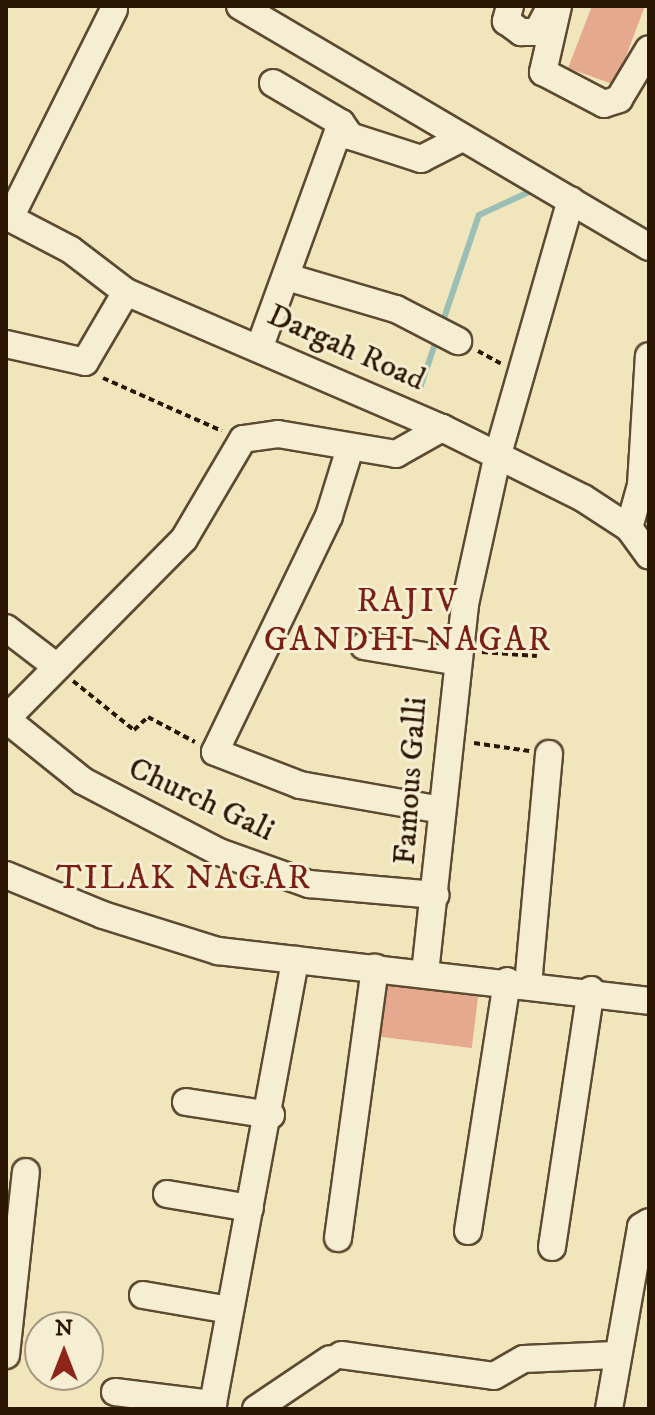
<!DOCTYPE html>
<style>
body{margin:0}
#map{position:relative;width:655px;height:1415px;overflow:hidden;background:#f1e5bb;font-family:"IM FELL DW Pica",serif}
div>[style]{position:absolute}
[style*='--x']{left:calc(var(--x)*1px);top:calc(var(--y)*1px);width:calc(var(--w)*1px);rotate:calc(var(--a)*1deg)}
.stream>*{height:6px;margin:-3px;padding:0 3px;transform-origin:3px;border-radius:3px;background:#9bbfb4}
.building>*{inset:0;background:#e5a98d;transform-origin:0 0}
.path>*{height:4px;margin-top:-2px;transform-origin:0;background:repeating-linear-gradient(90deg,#2b1603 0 6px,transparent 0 10px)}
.roads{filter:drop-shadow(2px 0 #5c4a31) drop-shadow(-2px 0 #5c4a31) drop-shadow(0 2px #5c4a31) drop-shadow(0 -2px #5c4a31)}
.minor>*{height:26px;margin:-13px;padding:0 13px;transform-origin:13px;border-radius:13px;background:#f6eed3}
span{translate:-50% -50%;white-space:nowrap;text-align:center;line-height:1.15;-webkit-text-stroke:6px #f6eed3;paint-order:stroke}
.street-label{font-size:32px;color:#2b1603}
.neighbourhood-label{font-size:34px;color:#7a1f14;letter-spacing:2px}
.frame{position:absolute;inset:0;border:8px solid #2b1603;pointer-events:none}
.north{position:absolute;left:24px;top:1311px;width:80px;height:80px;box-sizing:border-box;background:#f6eed3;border:2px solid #a59880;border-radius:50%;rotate:0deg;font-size:22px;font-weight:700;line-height:32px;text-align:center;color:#2b1603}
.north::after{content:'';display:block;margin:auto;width:28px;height:36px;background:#8f2418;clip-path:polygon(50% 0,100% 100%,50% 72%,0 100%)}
</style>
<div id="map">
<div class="stream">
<i style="--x:442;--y:324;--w:115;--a:-71.3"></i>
<i style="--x:479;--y:215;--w:55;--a:-24.7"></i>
<i style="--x:420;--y:388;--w:53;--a:-71.2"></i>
</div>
<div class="building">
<i style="clip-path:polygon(592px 6px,645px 6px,615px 85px,568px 68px)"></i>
<i style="left:377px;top:975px;width:103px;height:61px;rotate:7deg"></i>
</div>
<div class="path">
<i style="--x:478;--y:351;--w:26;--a:29"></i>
<i style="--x:103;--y:378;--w:130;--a:24"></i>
<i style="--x:482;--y:652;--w:55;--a:4.2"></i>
<i style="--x:73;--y:681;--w:78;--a:38.8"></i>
<i style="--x:134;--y:730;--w:19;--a:-43"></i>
<i style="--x:148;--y:717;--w:53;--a:28"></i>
<i style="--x:474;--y:743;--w:56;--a:8.3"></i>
</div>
<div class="roads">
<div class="minor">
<i style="--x:240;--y:6;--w:475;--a:30.5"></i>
<i style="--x:510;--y:6;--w:16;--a:105"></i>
<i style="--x:506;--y:21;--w:19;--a:36"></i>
<i style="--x:521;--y:32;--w:16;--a:0"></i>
<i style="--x:537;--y:32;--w:30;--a:-62"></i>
<i style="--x:558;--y:6;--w:68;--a:102.8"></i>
<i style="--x:543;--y:72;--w:69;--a:27.7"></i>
<i style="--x:604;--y:104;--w:16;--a:-18"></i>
<i style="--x:619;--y:99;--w:58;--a:-59"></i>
<i style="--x:273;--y:83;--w:79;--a:30.5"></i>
<i style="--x:6;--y:216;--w:73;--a:27.6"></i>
<i style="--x:71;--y:250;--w:69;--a:37.4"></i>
<i style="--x:126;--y:292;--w:344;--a:23.3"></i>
<i style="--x:442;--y:428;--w:157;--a:26.4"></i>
<i style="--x:583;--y:498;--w:55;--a:33.1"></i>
<i style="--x:629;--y:528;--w:34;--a:54"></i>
<i style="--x:10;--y:218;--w:233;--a:-63.5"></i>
<i style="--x:287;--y:277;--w:114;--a:16.4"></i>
<i style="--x:396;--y:309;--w:70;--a:27.3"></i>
<i style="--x:6;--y:344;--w:81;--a:12.8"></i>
<i style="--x:85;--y:362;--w:81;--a:-59.6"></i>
<i style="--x:260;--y:346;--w:237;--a:-70"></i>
<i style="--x:341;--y:123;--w:16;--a:55"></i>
<i style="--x:350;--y:136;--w:75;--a:17.9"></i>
<i style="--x:421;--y:159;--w:44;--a:-27.1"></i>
<i style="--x:350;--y:448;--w:71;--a:107.2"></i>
<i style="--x:329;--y:516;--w:262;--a:115.8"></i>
<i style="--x:215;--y:752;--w:91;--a:21.2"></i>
<i style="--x:300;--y:785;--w:144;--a:10"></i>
<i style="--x:629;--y:528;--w:45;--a:-74.4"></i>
<i style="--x:641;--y:485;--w:129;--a:-86.5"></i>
<i style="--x:6;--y:628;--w:64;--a:37.4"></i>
<i style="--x:364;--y:646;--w:91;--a:9.5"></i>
<i style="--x:6;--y:719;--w:253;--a:-45.3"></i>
<i style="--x:184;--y:539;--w:116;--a:-59.5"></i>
<i style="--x:243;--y:439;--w:35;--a:-8"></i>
<i style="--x:278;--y:434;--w:120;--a:9.6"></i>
<i style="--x:396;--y:454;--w:53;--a:-29.5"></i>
<i style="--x:6;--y:719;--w:99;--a:38.8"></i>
<i style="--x:83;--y:781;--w:153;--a:27.6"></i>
<i style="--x:219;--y:852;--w:96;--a:19.6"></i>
<i style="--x:309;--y:884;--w:127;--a:5"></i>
<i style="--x:6;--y:875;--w:105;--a:22.4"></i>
<i style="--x:103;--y:915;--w:121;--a:17.4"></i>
<i style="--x:218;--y:951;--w:434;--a:6.6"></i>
<i style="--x:425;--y:973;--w:371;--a:-83.8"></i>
<i style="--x:465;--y:604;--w:154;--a:-77.6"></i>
<i style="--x:498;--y:454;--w:264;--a:-74"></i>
<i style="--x:528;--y:985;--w:232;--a:-84.8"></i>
<i style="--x:186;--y:1102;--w:86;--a:8.7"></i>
<i style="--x:167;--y:1194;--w:84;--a:9.6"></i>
<i style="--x:468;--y:1231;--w:253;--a:-81.1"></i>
<i style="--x:338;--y:1238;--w:273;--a:-82.2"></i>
<i style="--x:552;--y:1247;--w:260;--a:-81.4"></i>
<i style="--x:143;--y:1295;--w:88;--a:9.8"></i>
<i style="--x:6;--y:1355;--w:184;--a:-83.8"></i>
<i style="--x:341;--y:1355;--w:154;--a:7.8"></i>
<i style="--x:494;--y:1376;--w:34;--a:-30"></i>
<i style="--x:524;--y:1359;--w:91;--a:-2.5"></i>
<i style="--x:115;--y:1392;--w:99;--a:7"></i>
<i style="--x:212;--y:1409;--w:457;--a:-79.5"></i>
<i style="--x:256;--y:1409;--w:89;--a:-34"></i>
<i style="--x:609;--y:1409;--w:185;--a:-80"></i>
<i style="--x:641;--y:1227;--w:9;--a:-32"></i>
</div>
</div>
<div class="street-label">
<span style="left:346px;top:348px;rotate:24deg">Dargah Road</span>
<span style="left:411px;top:781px;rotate:-86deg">Famous Galli</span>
<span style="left:201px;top:800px;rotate:25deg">Church Gali</span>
</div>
<div class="neighbourhood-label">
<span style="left:408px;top:621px">RAJIV<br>GANDHI NAGAR</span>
<span style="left:184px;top:879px">TILAK NAGAR</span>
</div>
<div class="frame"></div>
<div class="north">N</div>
</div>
